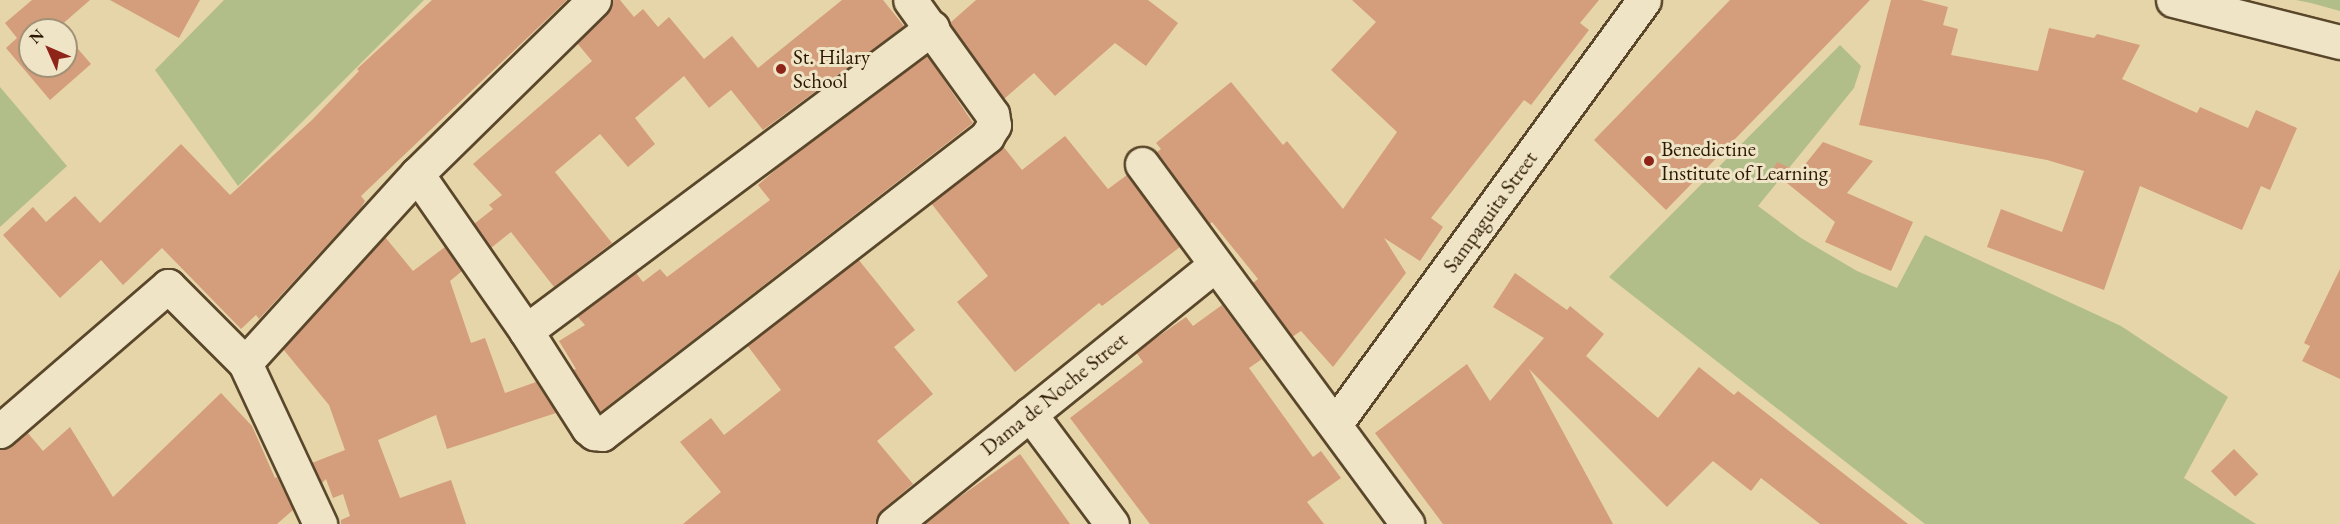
<!DOCTYPE html>
<style>
body{margin:0}
#map{position:relative;width:2340px;height:524px;overflow:hidden;background:#e6d5a8;font-family:"EB Garamond",serif}
div>[style]{position:absolute}
[style*='--x']{left:calc(var(--x)*1px);top:calc(var(--y)*1px);width:calc(var(--w)*1px);rotate:calc(var(--a)*1deg)}
.green>*{inset:0;background:#b2be8a}
.building>*{inset:0;background:#d49d7b;transform-origin:0 0}
.roads{filter:drop-shadow(2px 0 #5a472b) drop-shadow(-2px 0 #5a472b) drop-shadow(0 2px #5a472b) drop-shadow(0 -2px #5a472b)}
.street>*{height:33px;margin:-16.5px;padding:0 16.5px;transform-origin:16.5px;border-radius:16.5px;background:#efe4c6}
.secondary>*{height:33px;margin:-16.5px;padding:0 16.5px;transform-origin:16.5px;border-radius:16.5px;background:#efe4c6}
.dots>*{width:16px;height:16px;translate:-50% -50%;box-sizing:border-box;border:3px solid #efe4c6;border-radius:50%}
span{translate:-50% -50%;white-space:nowrap;text-align:center;line-height:1.15;-webkit-text-stroke:6px #efe4c6;paint-order:stroke}
.poi-label{font-size:21px;color:#2c1801}
.left{translate:0 -50%;text-align:left}
.street-label{font-size:21px;color:#2c1801}
.north{position:absolute;left:18px;top:18px;width:60px;height:60px;box-sizing:border-box;background:#efe4c6;border:2px solid #a19277;border-radius:50%;rotate:315deg;font-size:16px;font-weight:700;line-height:24px;text-align:center;color:#2c1801}
.north::after{content:'';display:block;margin:auto;width:21px;height:27px;background:#8f2418;clip-path:polygon(50% 0,100% 100%,50% 72%,0 100%)}
</style>
<div id="map">
<div class="green">
<i style="clip-path:polygon(224px 0,424px 0,238px 186px,155px 70px)"></i>
<i style="clip-path:polygon(2296px 0,2340px 0,2340px 11px,2311px 3px)"></i>
<i style="clip-path:polygon(1840px 45px,1861px 66px,1854px 88px,1758px 206px,1801px 238px,1857px 271px,1897px 288px,1925px 235px,2121px 326px,2228px 397px,2184px 478px,2256px 524px,1925px 524px,1609px 277px)"></i>
<i style="clip-path:polygon(0 87px,67px 166px,0 227px)"></i>
</div>
<div class="building">
<i style="clip-path:polygon(32px 0,90px 0,59px 27px,62px 30px,30px 30px,30px 66px,66px 66px,66px 35px,91px 64px,50px 100px,6px 48px,17px 38px,5px 23px)"></i>
<i style="clip-path:polygon(110px 0,200px 0,179px 38px)"></i>
<i style="clip-path:polygon(432px 0,567px 0,361px 196px,365px 201px,361px 208px,259px 319px,256px 315px,241px 329px,162px 248px,123px 285px,101px 260px,60px 298px,3px 235px,33px 207px,46px 222px,75px 196px,100px 223px,181px 144px,230px 195px,312px 120px,359px 71px,357px 69px)"></i>
<i style="clip-path:polygon(612px 0,620px 0,634px 17px,643px 9px,658px 27px,669px 17px,704px 59px,732px 36px,758px 68px,842px 0,883px 0,904px 26px,763px 130px,731px 90px,709px 108px,684px 76px,635px 118px,655px 144px,628px 167px,600px 134px,555px 172px,612px 243px,554px 287px,511px 232px,491px 248px,474px 224px,493px 209px,489px 205px,502px 195px,473px 164px,592px 61px,577px 43px,607px 13px)"></i>
<i style="clip-path:polygon(976px 0,1148px 0,1178px 23px,1146px 66px,1115px 43px,1055px 96px,1034px 73px,1004px 99px,950px 23px)"></i>
<i style="clip-path:polygon(1352px 0,1599px 0,1580px 23px,1589px 30px,1531px 105px,1524px 100px,1431px 218px,1443px 227px,1420px 261px,1384px 238px,1406px 273px,1333px 367px,1301px 331px,1292px 337px,1253px 283px,1258px 279px,1212px 222px,1210px 224px,1157px 152px,1161px 149px,1156px 143px,1231px 82px,1283px 145px,1287px 141px,1343px 209px,1397px 132px,1331px 70px,1376px 22px)"></i>
<i style="clip-path:polygon(1730px 0,1870px 0,1666px 210px,1594px 140px)"></i>
<i style="clip-path:polygon(1891px 0,1921px 0,1948px 7px,1943px 25px,1958px 29px,1951px 55px,2038px 71px,2049px 28px,2094px 38px,2097px 34px,2140px 45px,2122px 79px,2197px 113px,2200px 107px,2248px 128px,2256px 110px,2297px 128px,2270px 190px,2261px 186px,2242px 230px,2140px 186px,2104px 290px,1987px 247px,2001px 209px,2062px 232px,2084px 171px,2047px 160px,1859px 125px)"></i>
<i style="clip-path:polygon(927px 55px,973px 123px,600px 412px,573px 370px,576px 369px,559px 341px,585px 325px,577px 316px,636px 273px,643px 282px,660px 269px,667px 277px,770px 200px,758px 185px,787px 160px)"></i>
<i style="clip-path:polygon(1065px 136px,1108px 189px,1127px 175px,1180px 247px,1102px 306px,1099px 303px,1015px 372px,957px 302px,988px 276px,931px 203px,1003px 146px,1022px 170px)"></i>
<i style="clip-path:polygon(1823px 142px,1873px 161px,1847px 193px,1913px 222px,1891px 271px,1825px 242px,1835px 222px,1772px 171px,1777px 162px,1799px 172px)"></i>
<i style="clip-path:polygon(385px 237px,413px 271px,445px 247px,462px 271px,450px 281px,471px 343px,485px 338px,505px 393px,536px 382px,556px 413px,447px 449px,436px 415px,378px 440px,400px 498px,451px 480px,466px 524px,341px 524px,341px 520px,350px 516px,343px 494px,333px 498px,326px 479px,322px 483px,312px 463px,345px 450px,329px 405px,283px 349px)"></i>
<i style="clip-path:polygon(858px 259px,915px 330px,894px 347px,933px 394px,877px 441px,913px 484px,882px 510px,876px 524px,683px 524px,721px 492px,680px 442px,711px 418px,724px 435px,781px 390px,747px 345px)"></i>
<i style="clip-path:polygon(2340px 269px,2340px 379px,2302px 361px,2310px 346px,2304px 343px)"></i>
<i style="clip-path:polygon(1515px 273px,1567px 310px,1570px 306px,1604px 334px,1586px 356px,1658px 418px,1699px 367px,1734px 395px,1738px 391px,1908px 524px,1820px 524px,1761px 478px,1751px 491px,1713px 461px,1667px 507px,1529px 369px,1613px 524px,1443px 524px,1375px 433px,1467px 364px,1490px 401px,1544px 338px,1493px 307px)"></i>
<i style="clip-path:polygon(1222px 305px,1262px 359px,1249px 368px,1313px 457px,1321px 451px,1341px 478px,1307px 502px,1324px 524px,1150px 524px,1070px 418px,1143px 362px,1136px 352px,1186px 317px,1193px 326px)"></i>
<i style="clip-path:polygon(221px 393px,252px 426px,275px 478px,277px 477px,293px 510px,277px 524px,0 524px,0 449px,12px 446px,27px 432px,43px 451px,70px 427px,113px 497px)"></i>
<i style="left:2234px;top:449px;width:35px;height:32px;rotate:46deg"></i>
<i style="clip-path:polygon(1020px 454px,1070px 524px,924px 524px,937px 513px)"></i>
</div>
<div class="roads">
<div class="street">
<i style="--x:1142;--y:164;--w:447;--a:53.6"></i>
<i style="--x:417;--y:174;--w:191;--a:55.2"></i>
<i style="--x:526;--y:331;--w:115;--a:57.4"></i>
<i style="--x:588;--y:428;--w:8;--a:40"></i>
<i style="--x:594;--y:433;--w:8;--a:7"></i>
<i style="--x:602;--y:434;--w:487;--a:-37.7"></i>
<i style="--x:987;--y:136;--w:13;--a:-58"></i>
<i style="--x:994;--y:125;--w:11;--a:-100"></i>
<i style="--x:992;--y:114;--w:140;--a:-125.7"></i>
<i style="--x:526;--y:331;--w:507;--a:-36.73"></i>
<i style="--x:245;--y:363;--w:256;--a:-47.7"></i>
<i style="--x:417;--y:174;--w:248;--a:-44.5"></i>
<i style="--x:1030;--y:414;--w:137;--a:53.3"></i>
<i style="--x:1336;--y:423;--w:523;--a:-53.94"></i>
<i style="--x:0;--y:431;--w:222;--a:-40.8"></i>
<i style="--x:168;--y:286;--w:109;--a:45"></i>
<i style="--x:245;--y:363;--w:178;--a:65"></i>
<i style="--x:894;--y:524;--w:412;--a:-38.9"></i>
</div>
<div class="secondary">
<i style="--x:2173;--y:0;--w:172;--a:14.1"></i>
</div>
</div>
<div class="dots">
<i style="left:781px;top:69px;background:#8f2418"></i>
<i style="left:1649px;top:161px;background:#8f2418"></i>
</div>
<div class="poi-label">
<span class="left" style="left:793px;top:69px">St. Hilary<br>School</span>
<span class="left" style="left:1661px;top:161px">Benedictine<br>Institute of Learning</span>
</div>
<div class="street-label">
<span style="left:1490px;top:212px;rotate:-54deg">Sampaguita Street</span>
<span style="left:1054px;top:394px;rotate:-39deg">Dama de Noche Street</span>
</div>
<div class="north">N</div>
</div>
